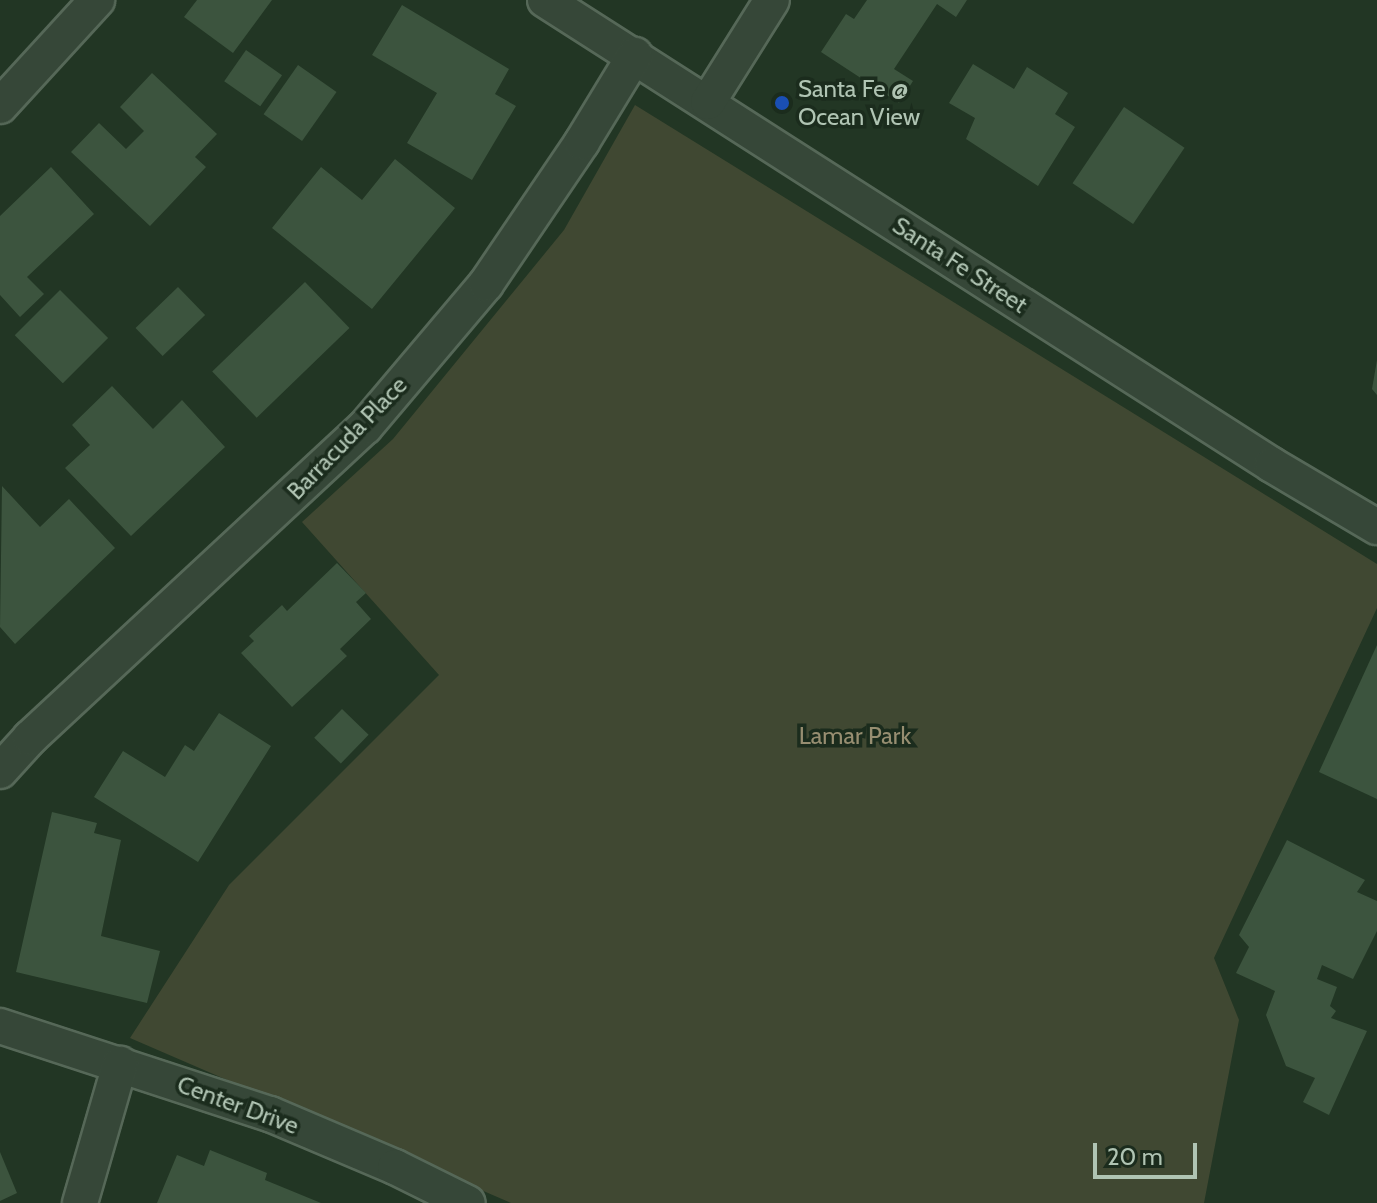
<!DOCTYPE html>
<style>
body{margin:0}
#map{position:relative;width:1377px;height:1203px;overflow:hidden;background:#223624;font-family:Cabin,sans-serif}
div>[style]{position:absolute}
[style*='--x']{left:calc(var(--x)*1px);top:calc(var(--y)*1px);width:calc(var(--w)*1px);rotate:calc(var(--a)*1deg)}
.green>*{inset:0;background:#404832}
.building>*{inset:0;background:#3c543e;transform-origin:0 0}
.roads{filter:drop-shadow(2px 0 #566858) drop-shadow(-2px 0 #566858) drop-shadow(0 2px #566858) drop-shadow(0 -2px #566858)}
.minor>*{height:34px;margin:-17px;padding:0 17px;transform-origin:17px;border-radius:17px;background:#364738}
.dots>*{width:22px;height:22px;translate:-50% -50%;box-sizing:border-box;border:4px solid #1b2c1d;border-radius:50%}
span{translate:-50% -50%;white-space:nowrap;text-align:center;line-height:1.15;-webkit-text-stroke:7px #1b2c1d;paint-order:stroke}
.poi-label{font-size:24px;color:#b0c4b3}
.left{translate:0 -50%;text-align:left}
.street-label{font-size:24px;color:#b0c4b3}
.park-label{font-size:24px;color:#978e71}
.scale{position:absolute;left:1093px;top:1143px;width:104px;height:36px;box-sizing:border-box;border:4px solid #b0c4b3;border-top:0;padding-left:10px;font-size:24px;line-height:28px;white-space:nowrap;color:#b0c4b3;-webkit-text-stroke:6px #1b2c1d;paint-order:stroke}
</style>
<div id="map">
<div class="green">
<i style="clip-path:polygon(635px 105px,1377px 564px,1377px 608px,1214px 958px,1239px 1020px,1204px 1203px,511px 1203px,130px 1038px,229px 885px,439px 675px,302px 522px,393px 439px,564px 230px)"></i>
</div>
<div class="building">
<i style="clip-path:polygon(197px 0,272px 0,233px 53px,184px 17px)"></i>
<i style="clip-path:polygon(867px 0,967px 0,956px 17px,937px 4px,894px 69px,913px 81px,899px 103px,821px 52px,846px 14px,854px 19px)"></i>
<i style="clip-path:polygon(402px 5px,509px 69px,495px 94px,516px 106px,472px 180px,407px 143px,437px 93px,372px 55px)"></i>
<i style="left:246px;top:50px;width:44px;height:38px;rotate:35deg"></i>
<i style="clip-path:polygon(973px 64px,1014px 89px,1027px 67px,1068px 93px,1055px 114px,1075px 127px,1038px 186px,966px 139px,975px 118px,949px 103px)"></i>
<i style="left:298px;top:65px;width:47px;height:60px;rotate:35deg"></i>
<i style="clip-path:polygon(152px 73px,217px 134px,195px 157px,206px 167px,150px 226px,71px 152px,99px 123px,126px 149px,144px 131px,120px 107px)"></i>
<i style="left:1124px;top:107px;width:73px;height:92px;rotate:34deg"></i>
<i style="clip-path:polygon(395px 159px,455px 208px,372px 309px,272px 228px,321px 167px,362px 200px)"></i>
<i style="clip-path:polygon(51px 167px,94px 214px,27px 277px,44px 294px,20px 317px,0 295px,0 216px)"></i>
<i style="left:305px;top:282px;width:64px;height:129px;rotate:46deg"></i>
<i style="left:178px;top:287px;width:39px;height:59px;rotate:46deg"></i>
<i style="left:60px;top:290px;width:68px;height:64px;rotate:45deg"></i>
<i style="clip-path:polygon(1377px 360px,1377px 395px,1372px 389px)"></i>
<i style="clip-path:polygon(112px 386px,153px 429px,182px 400px,225px 447px,131px 536px,65px 468px,90px 445px,72px 425px)"></i>
<i style="clip-path:polygon(2px 486px,40px 527px,69px 499px,115px 548px,15px 644px,0 627px)"></i>
<i style="clip-path:polygon(337px 563px,366px 593px,356px 602px,371px 619px,340px 649px,347px 656px,292px 707px,241px 653px,254px 641px,249px 636px,282px 605px,287px 611px)"></i>
<i style="clip-path:polygon(1377px 645px,1377px 799px,1319px 772px)"></i>
<i style="left:342px;top:709px;width:37px;height:40px;rotate:44deg"></i>
<i style="clip-path:polygon(219px 713px,271px 746px,198px 862px,94px 797px,123px 751px,165px 777px,185px 745px,194px 751px)"></i>
<i style="clip-path:polygon(52px 812px,97px 823px,94px 833px,121px 840px,101px 936px,160px 951px,147px 1003px,16px 972px)"></i>
<i style="clip-path:polygon(1287px 840px,1365px 880px,1357px 892px,1377px 901px,1377px 931px,1353px 979px,1322px 965px,1317px 979px,1337px 987px,1330px 1006px,1336px 1011px,1331px 1018px,1367px 1031px,1329px 1115px,1303px 1102px,1315px 1078px,1286px 1066px,1266px 1015px,1275px 991px,1236px 973px,1249px 947px,1239px 935px)"></i>
<i style="clip-path:polygon(210px 1150px,267px 1173px,265px 1180px,321px 1203px,157px 1203px,177px 1155px,204px 1166px)"></i>
<i style="clip-path:polygon(0 1152px,17px 1193px,0 1201px)"></i>
</div>
<div class="roads">
<div class="minor">
<i style="--x:545;--y:0;--w:863;--a:32.6"></i>
<i style="--x:1272;--y:465;--w:122;--a:30.6"></i>
<i style="--x:708;--y:102;--w:120;--a:-57.9"></i>
<i style="--x:0;--y:106;--w:144;--a:-47.5"></i>
<i style="--x:0;--y:771;--w:45;--a:-47.7"></i>
<i style="--x:30;--y:738;--w:457;--a:-42.9"></i>
<i style="--x:365;--y:427;--w:187;--a:-49.8"></i>
<i style="--x:486;--y:284;--w:171;--a:-55.9"></i>
<i style="--x:582;--y:142;--w:102;--a:-58.7"></i>
<i style="--x:0;--y:1026;--w:284;--a:18.1"></i>
<i style="--x:270;--y:1114;--w:136;--a:23"></i>
<i style="--x:395;--y:1167;--w:81;--a:26.3"></i>
<i style="--x:80;--y:1203;--w:145;--a:-73.9"></i>
</div>
</div>
<div class="dots">
<i style="left:782px;top:103px;background:#1a4fb4"></i>
</div>
<div class="poi-label">
<span class="left" style="left:798px;top:103px">Santa Fe @<br>Ocean View</span>
</div>
<div class="street-label">
<span style="left:960px;top:265px;rotate:33deg">Santa Fe Street</span>
<span style="left:347px;top:438px;rotate:-46deg">Barracuda Place</span>
<span style="left:238px;top:1105px;rotate:20deg">Center Drive</span>
</div>
<div class="park-label">
<span style="left:855px;top:736px">Lamar Park</span>
</div>
<div class="scale">20 m</div>
</div>
